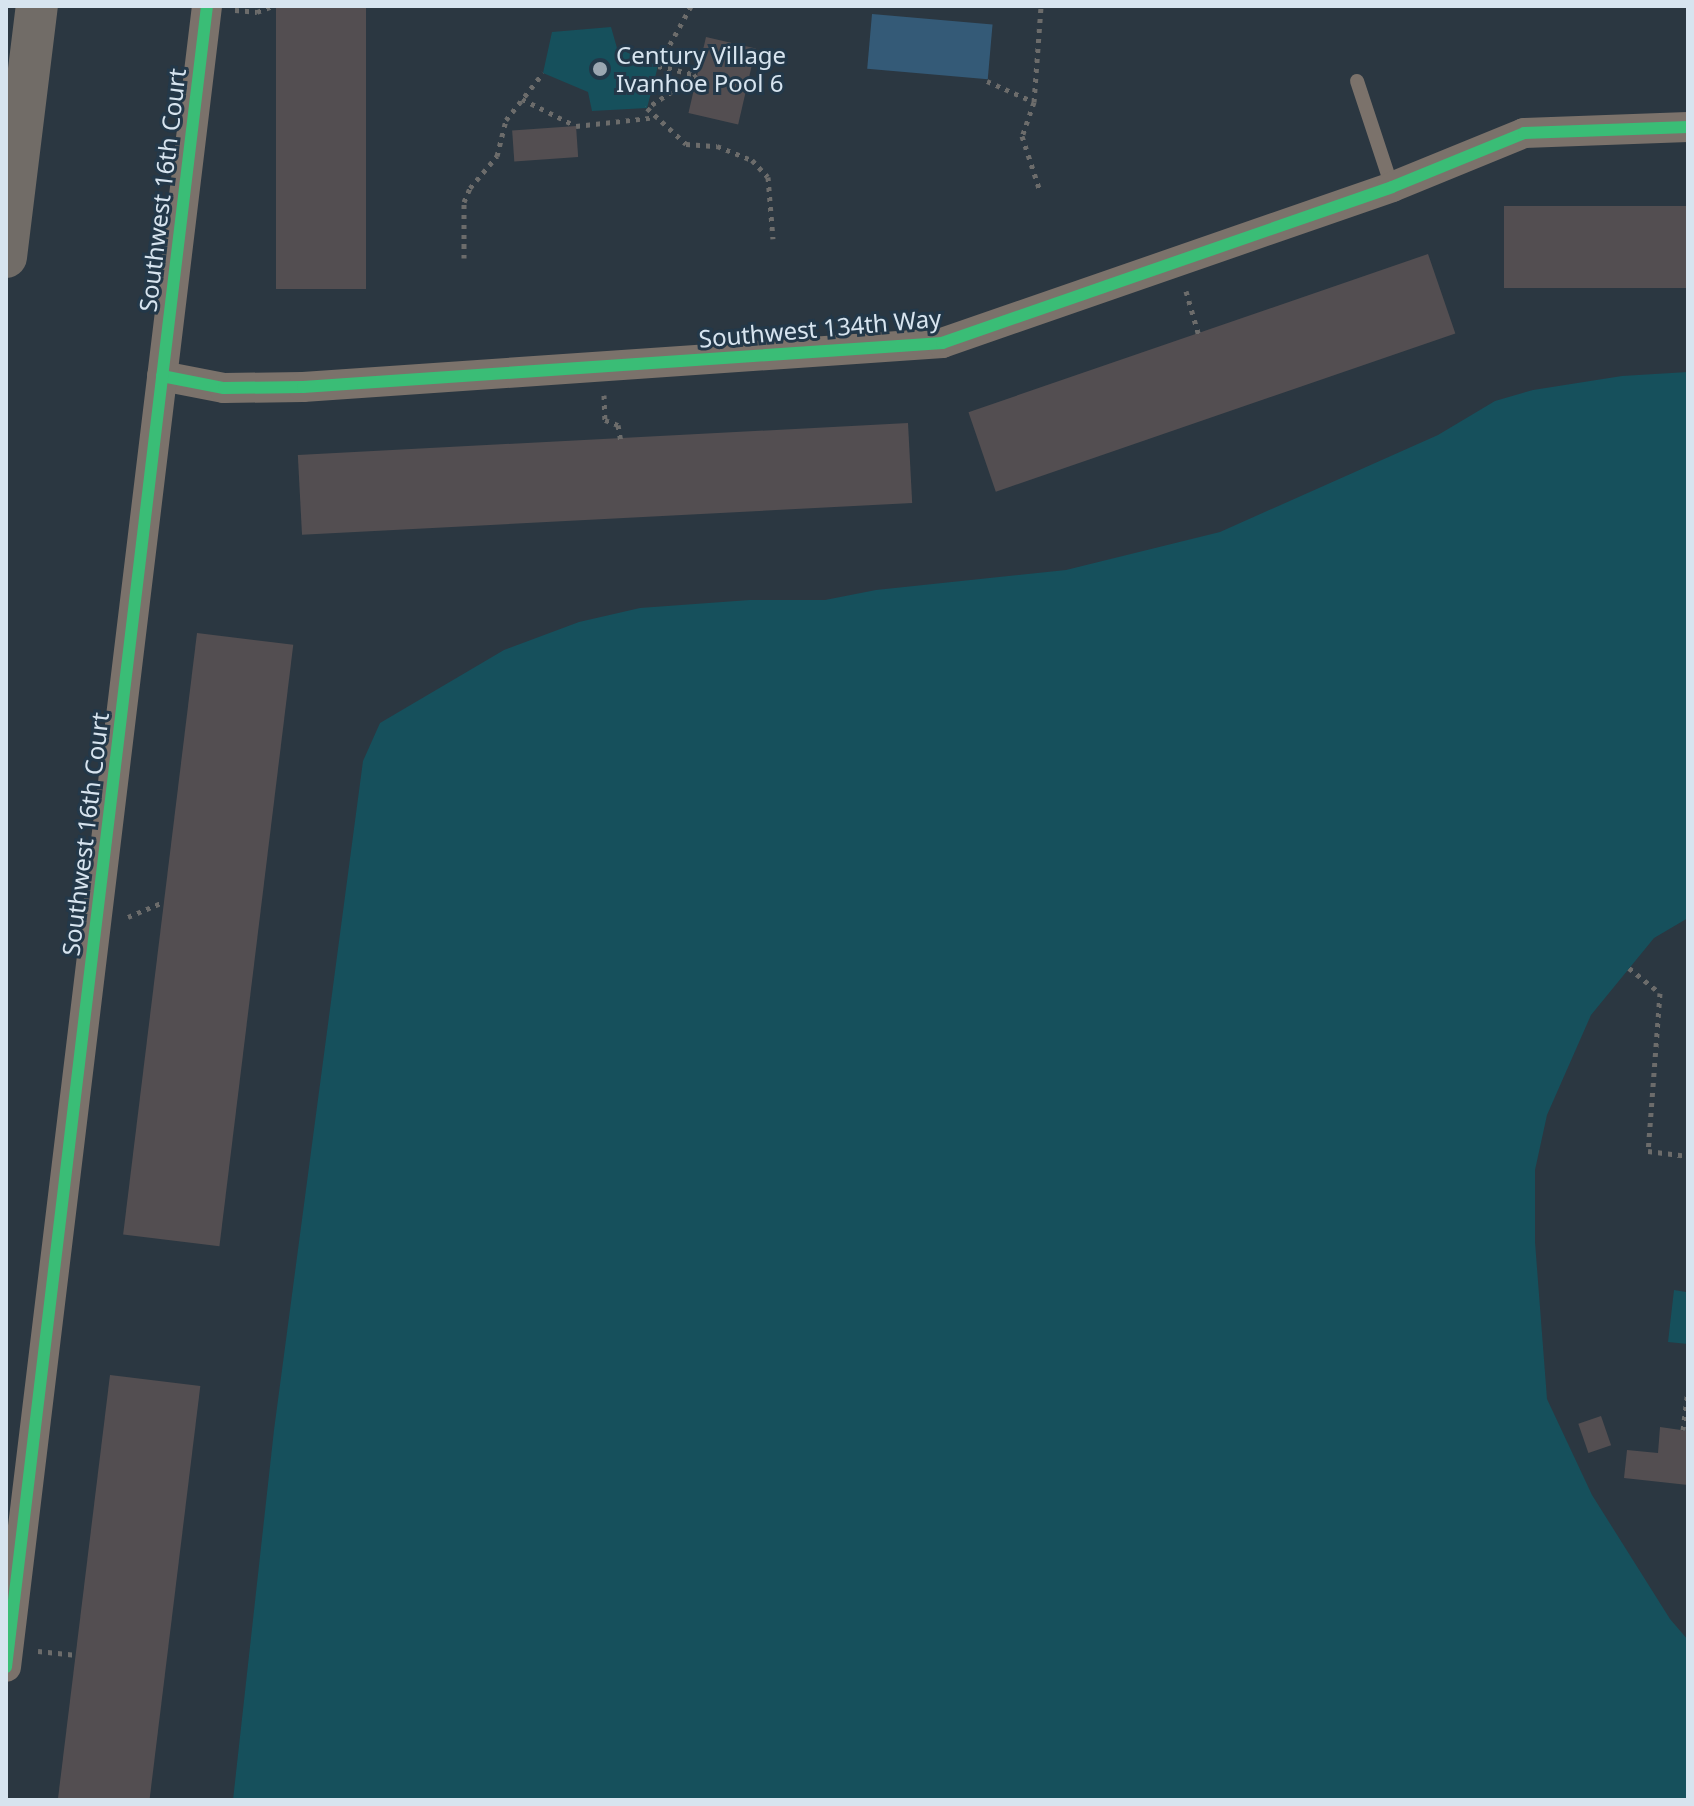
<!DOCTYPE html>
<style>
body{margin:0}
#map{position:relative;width:1694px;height:1806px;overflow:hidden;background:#2b3741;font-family:"Noto Sans",sans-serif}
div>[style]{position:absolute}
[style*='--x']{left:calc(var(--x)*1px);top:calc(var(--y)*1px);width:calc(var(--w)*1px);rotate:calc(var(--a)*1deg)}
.green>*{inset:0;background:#345a77;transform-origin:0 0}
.water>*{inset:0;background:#16505c}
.building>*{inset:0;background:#534e51;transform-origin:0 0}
.path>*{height:5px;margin-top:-2.5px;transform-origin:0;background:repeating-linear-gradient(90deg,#6c6c6b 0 4px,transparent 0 10px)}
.lane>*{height:14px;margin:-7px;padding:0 7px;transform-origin:7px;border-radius:7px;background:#7b726b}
.street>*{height:30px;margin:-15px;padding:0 15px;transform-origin:15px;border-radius:15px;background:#7b726b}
.secondary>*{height:42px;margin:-21px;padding:0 21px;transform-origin:21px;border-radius:21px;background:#716c67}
.cycleway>*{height:12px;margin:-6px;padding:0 6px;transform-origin:6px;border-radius:6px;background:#3abd76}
.dots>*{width:22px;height:22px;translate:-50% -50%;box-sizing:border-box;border:4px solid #233849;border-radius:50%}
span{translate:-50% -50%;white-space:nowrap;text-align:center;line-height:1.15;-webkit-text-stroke:6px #233849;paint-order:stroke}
.poi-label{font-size:24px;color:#d7e4ef}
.left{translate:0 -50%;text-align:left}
.street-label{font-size:24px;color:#d7e4ef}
.frame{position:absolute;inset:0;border:8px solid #d7e4ef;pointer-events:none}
</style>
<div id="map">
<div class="green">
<i style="left:872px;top:14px;width:121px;height:55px;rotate:5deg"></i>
</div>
<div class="water">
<i style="clip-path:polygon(611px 27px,617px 48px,658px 66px,647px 108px,592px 111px,588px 92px,543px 73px,552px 32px)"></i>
<i style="clip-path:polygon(1688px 372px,1688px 918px,1654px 938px,1591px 1015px,1547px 1115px,1535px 1170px,1535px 1242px,1547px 1399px,1592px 1495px,1670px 1619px,1688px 1640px,1688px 1800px,233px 1800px,274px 1430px,363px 761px,380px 723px,504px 650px,579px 622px,640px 608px,750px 600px,825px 600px,876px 590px,1066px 570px,1220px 532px,1438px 435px,1495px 401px,1533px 390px,1622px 376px)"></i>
<i style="clip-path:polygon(1688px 1281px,1688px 1344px,1668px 1342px,1674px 1290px,1686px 1292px)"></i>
</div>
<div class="building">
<i style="left:276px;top:6px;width:90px;height:283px"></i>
<i style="left:706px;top:37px;width:51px;height:78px;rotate:13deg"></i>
<i style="left:576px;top:126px;width:31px;height:64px;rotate:86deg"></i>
<i style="left:1688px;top:206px;width:82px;height:184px;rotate:90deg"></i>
<i style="left:1428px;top:254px;width:84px;height:486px;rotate:71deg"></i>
<i style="left:908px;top:423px;width:80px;height:611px;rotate:87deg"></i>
<i style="left:197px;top:633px;width:97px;height:606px;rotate:7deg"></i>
<i style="left:110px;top:1375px;width:91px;height:428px;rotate:7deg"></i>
<i style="left:1601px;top:1416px;width:31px;height:24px;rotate:71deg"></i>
<i style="clip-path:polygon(1660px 1427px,1688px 1431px,1688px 1485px,1624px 1478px,1627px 1450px,1658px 1453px)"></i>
</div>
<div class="path">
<i style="--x:691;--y:6;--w:68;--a:118.8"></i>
<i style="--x:658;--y:66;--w:39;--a:13"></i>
<i style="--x:235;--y:10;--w:22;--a:5"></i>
<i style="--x:257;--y:12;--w:17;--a:-21"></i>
<i style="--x:697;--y:75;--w:60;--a:146.6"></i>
<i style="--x:647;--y:108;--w:53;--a:42.7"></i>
<i style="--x:686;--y:144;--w:31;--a:4"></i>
<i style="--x:717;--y:146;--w:38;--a:22"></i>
<i style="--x:752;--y:160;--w:23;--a:47"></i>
<i style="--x:768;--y:177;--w:62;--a:85.4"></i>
<i style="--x:987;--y:81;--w:51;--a:24.1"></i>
<i style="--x:1034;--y:102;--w:96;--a:-85.8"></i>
<i style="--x:522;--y:99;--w:60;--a:26.6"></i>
<i style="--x:576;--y:126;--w:81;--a:-6.3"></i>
<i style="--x:1034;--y:102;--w:36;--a:109"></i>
<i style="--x:1022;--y:136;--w:58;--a:71.9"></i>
<i style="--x:464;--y:258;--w:56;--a:-90"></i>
<i style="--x:464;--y:202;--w:15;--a:-67"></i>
<i style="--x:470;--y:188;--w:42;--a:-49.8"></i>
<i style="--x:497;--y:156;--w:37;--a:-76"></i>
<i style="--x:506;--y:120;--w:60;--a:-51.8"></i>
<i style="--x:1186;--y:291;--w:47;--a:73.9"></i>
<i style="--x:604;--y:395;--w:25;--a:88"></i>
<i style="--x:605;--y:420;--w:14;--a:21"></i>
<i style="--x:618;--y:425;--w:17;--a:80"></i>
<i style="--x:128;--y:917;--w:39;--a:-23"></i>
<i style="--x:1629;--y:968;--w:40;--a:39"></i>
<i style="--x:1660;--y:993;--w:158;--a:94.3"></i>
<i style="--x:1648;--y:1151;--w:40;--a:7.1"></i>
<i style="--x:1683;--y:1430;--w:38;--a:-83"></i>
<i style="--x:38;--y:1651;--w:39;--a:6"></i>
</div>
<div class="lane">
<i style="--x:1357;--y:81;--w:112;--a:71.7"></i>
</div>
<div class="street">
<i style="--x:162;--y:376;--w:63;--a:11"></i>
<i style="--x:224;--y:388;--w:79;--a:-0.7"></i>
<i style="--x:303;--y:387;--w:641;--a:-3.94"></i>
<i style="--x:942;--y:343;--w:476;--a:-19.1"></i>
<i style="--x:1392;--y:187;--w:143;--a:-22.2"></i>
<i style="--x:1524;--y:133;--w:164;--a:-2.1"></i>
<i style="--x:6;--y:1667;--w:1673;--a:-83.1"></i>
</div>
<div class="secondary">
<i style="--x:6;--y:257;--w:253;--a:-83"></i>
</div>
<div class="cycleway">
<i style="--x:162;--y:376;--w:63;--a:11"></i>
<i style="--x:224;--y:388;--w:79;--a:-0.7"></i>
<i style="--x:303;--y:387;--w:641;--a:-3.94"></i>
<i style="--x:942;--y:343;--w:476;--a:-19.1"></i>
<i style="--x:1392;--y:187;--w:143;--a:-22.2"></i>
<i style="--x:1524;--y:133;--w:164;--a:-2.1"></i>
<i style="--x:6;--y:1667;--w:1673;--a:-83.1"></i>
</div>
<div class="dots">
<i style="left:600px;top:69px;background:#9ba7b2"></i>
</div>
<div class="poi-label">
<span class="left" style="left:616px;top:69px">Century Village<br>Ivanhoe Pool 6</span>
</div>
<div class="street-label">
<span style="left:162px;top:190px;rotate:-83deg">Southwest 16th Court</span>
<span style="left:820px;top:328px;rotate:-5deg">Southwest 134th Way</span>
<span style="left:85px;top:834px;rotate:-83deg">Southwest 16th Court</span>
</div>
<div class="frame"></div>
</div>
